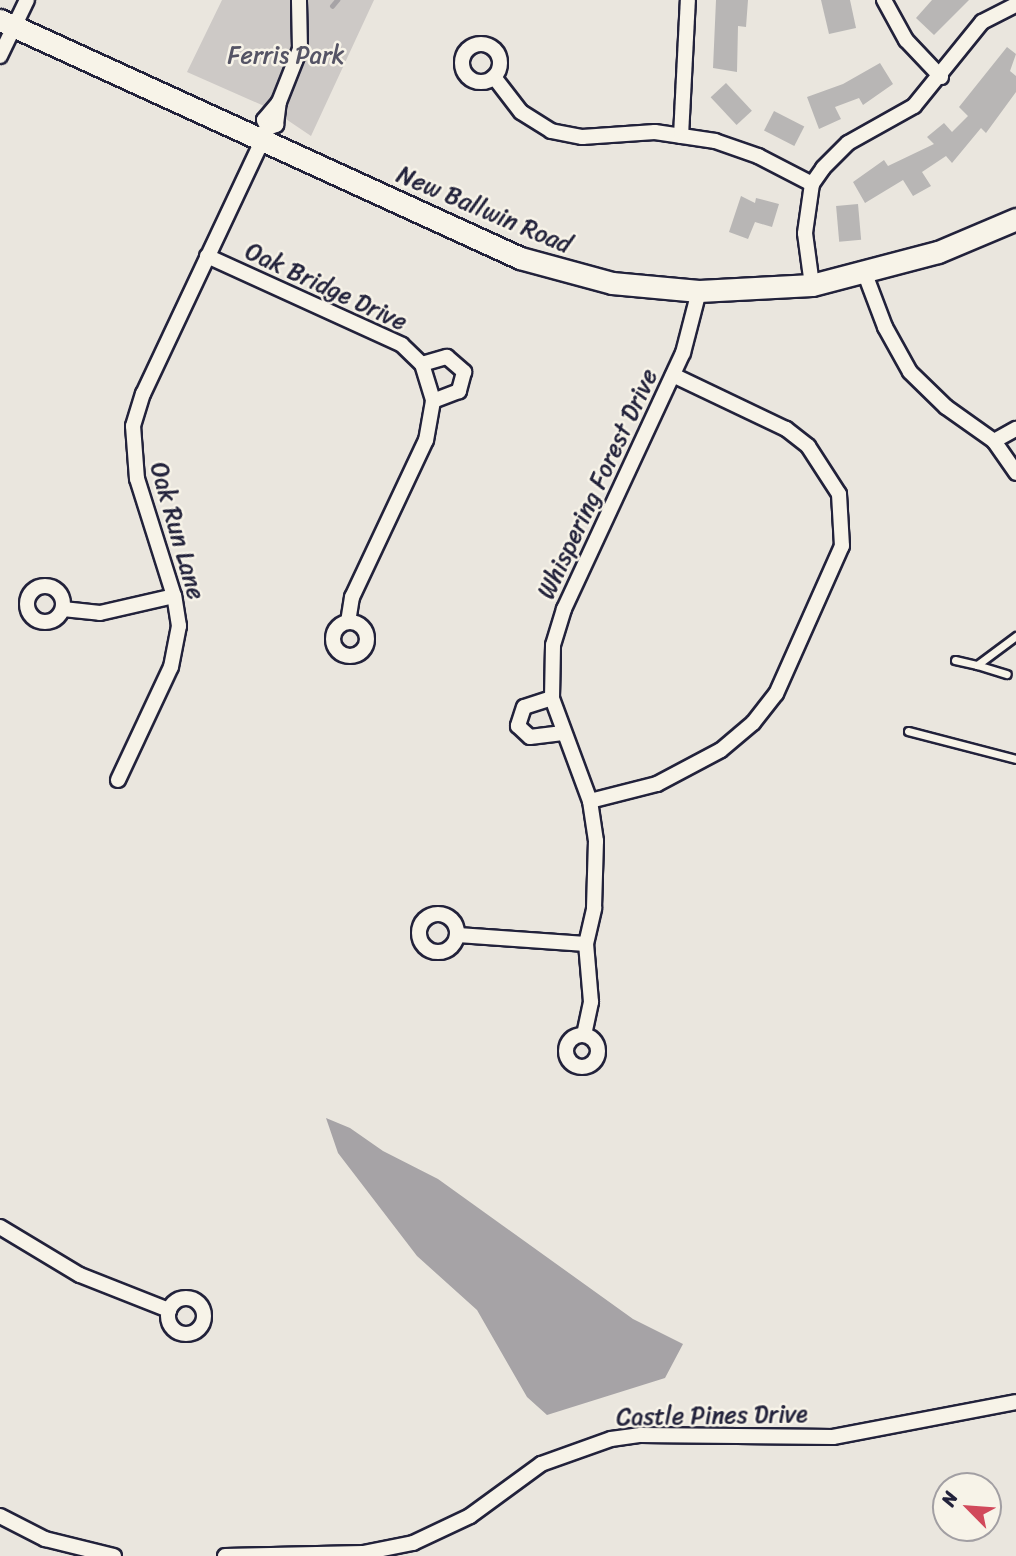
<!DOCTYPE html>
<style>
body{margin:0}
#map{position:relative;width:1016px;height:1556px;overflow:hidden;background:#eae6de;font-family:Sriracha,sans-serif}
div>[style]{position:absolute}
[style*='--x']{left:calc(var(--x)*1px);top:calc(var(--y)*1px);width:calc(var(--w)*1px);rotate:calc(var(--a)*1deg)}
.green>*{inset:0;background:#cdc9c6}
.water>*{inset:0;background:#a6a3a6}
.stream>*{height:4.5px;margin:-2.25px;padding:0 2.25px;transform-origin:2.25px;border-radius:2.25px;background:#a6a3a6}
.building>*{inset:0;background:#b8b6b5;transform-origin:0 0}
.roads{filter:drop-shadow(2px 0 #22223b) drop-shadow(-2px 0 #22223b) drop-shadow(0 2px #22223b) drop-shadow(0 -2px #22223b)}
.service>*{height:7px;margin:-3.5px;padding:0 3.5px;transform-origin:3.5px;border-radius:3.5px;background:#f7f3e8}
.minor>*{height:14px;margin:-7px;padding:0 7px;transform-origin:7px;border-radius:7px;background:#f7f3e8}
.minor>.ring{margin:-7px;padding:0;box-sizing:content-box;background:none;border:14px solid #f7f3e8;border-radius:50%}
.secondary>*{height:21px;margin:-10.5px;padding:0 10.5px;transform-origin:10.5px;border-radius:10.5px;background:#f7f3e8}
span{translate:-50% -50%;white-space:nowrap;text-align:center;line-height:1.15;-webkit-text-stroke:5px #f7f3e8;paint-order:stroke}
.park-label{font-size:24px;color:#555465}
.street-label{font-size:24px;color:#22223b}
.north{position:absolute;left:932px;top:1472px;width:70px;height:70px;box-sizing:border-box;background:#f7f3e8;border:2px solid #a29fa3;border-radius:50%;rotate:295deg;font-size:19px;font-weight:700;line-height:28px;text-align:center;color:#22223b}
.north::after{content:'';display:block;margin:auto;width:24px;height:32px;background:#d1495b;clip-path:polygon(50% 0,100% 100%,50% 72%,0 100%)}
</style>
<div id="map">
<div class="green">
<i style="clip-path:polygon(222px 0,374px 0,311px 136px,271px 109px,187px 72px)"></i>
</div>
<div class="water">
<i style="clip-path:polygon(326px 1118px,350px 1128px,383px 1151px,438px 1179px,633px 1319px,683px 1344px,665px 1378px,547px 1415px,527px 1397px,477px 1310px,417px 1256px,338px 1153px)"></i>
</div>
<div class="stream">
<i style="--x:332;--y:6;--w:8;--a:-50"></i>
</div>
<div class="building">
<i style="clip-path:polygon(716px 0,748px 0,746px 27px,738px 26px,737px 72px,713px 68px)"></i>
<i style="clip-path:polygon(821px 0,850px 0,856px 28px,829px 34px)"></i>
<i style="clip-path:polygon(932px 0,969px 0,934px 35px,916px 18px)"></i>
<i style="clip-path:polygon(1007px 47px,1016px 54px,1010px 71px,1016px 76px,1016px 92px,986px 133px,981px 128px,952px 163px,946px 156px,922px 172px,931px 186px,913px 196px,903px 180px,865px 203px,853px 182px,884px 160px,888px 166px,934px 144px,927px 137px,944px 123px,952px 132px,968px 116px,959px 107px)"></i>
<i style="clip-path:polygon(880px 63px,893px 84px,863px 105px,859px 98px,835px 107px,841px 119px,819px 129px,807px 97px,843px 84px)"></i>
<i style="left:726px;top:83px;width:38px;height:21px;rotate:47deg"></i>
<i style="left:774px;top:111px;width:34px;height:22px;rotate:27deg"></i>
<i style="clip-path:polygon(741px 196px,755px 203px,756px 198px,779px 204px,772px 227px,755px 222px,748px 239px,729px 232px)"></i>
<i style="left:858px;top:204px;width:36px;height:22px;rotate:85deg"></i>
</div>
<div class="roads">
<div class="service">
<i style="--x:955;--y:660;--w:23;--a:13"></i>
<i style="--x:977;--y:665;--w:49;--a:-36.6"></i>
<i style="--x:977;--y:665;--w:31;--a:17"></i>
<i style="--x:908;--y:731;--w:112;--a:14.5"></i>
</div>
<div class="minor">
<i style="--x:884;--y:0;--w:46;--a:61.2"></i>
<i style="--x:906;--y:40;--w:51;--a:46.6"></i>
<i class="ring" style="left:462px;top:44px;width:24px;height:24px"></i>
<i style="--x:0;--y:56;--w:62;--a:-64.3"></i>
<i style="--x:494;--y:77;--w:44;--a:52.4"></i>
<i style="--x:521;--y:112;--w:36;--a:32"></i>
<i style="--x:551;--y:131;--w:32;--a:11"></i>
<i style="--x:582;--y:137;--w:73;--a:-3.9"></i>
<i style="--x:655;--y:132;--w:61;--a:8.5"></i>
<i style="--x:715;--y:141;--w:46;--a:19.2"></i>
<i style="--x:758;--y:156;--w:61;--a:27.4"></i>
<i style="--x:268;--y:128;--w:9;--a:-117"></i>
<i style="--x:264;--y:120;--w:23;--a:-50"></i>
<i style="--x:279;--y:102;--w:57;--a:-68.4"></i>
<i style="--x:300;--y:49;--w:49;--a:-91.2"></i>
<i style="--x:681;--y:136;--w:136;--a:-87.1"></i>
<i style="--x:207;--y:256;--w:214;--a:24.5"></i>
<i style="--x:402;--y:345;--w:28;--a:44"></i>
<i style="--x:422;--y:364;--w:39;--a:73"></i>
<i style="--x:433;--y:401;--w:40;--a:100"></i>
<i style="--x:426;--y:440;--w:174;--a:115.2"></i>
<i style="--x:352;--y:597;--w:24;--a:99"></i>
<i style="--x:865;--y:274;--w:57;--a:69.3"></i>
<i style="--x:885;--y:327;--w:51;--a:60.9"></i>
<i style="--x:910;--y:372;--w:50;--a:44.2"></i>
<i style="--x:946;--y:407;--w:59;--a:35.3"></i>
<i style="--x:994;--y:441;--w:39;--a:55"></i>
<i style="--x:812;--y:285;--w:52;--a:-97.7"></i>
<i style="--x:805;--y:233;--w:49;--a:-81.9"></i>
<i style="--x:812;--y:184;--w:19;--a:-55"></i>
<i style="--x:823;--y:168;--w:35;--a:-45"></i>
<i style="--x:848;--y:143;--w:76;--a:-29.3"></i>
<i style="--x:914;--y:106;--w:108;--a:-51"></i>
<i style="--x:982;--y:22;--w:38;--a:-27"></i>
<i style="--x:422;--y:364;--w:26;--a:-16"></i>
<i style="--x:447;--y:357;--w:23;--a:41"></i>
<i style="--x:464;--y:372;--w:20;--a:105"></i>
<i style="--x:459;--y:391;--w:28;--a:159"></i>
<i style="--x:994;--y:441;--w:25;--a:-29"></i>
<i class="ring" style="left:27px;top:586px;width:22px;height:22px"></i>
<i style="--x:63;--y:609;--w:37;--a:6"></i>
<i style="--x:100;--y:613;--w:76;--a:-12.9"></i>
<i class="ring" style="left:333px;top:622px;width:20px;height:20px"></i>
<i style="--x:552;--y:698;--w:29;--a:162"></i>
<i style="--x:524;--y:707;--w:20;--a:108"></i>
<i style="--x:518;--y:726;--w:16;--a:43"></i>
<i style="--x:530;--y:737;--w:33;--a:-7"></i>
<i style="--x:118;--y:780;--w:125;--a:-64.9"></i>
<i style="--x:171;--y:667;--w:42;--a:-79"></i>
<i style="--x:179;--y:626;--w:30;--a:-99"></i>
<i style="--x:174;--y:596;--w:123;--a:-107.5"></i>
<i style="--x:137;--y:479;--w:53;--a:-94.3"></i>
<i style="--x:133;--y:426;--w:34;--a:-73"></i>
<i style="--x:143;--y:394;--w:294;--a:-64.8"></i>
<i style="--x:268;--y:128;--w:9;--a:-21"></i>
<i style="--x:276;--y:125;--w:23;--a:-83"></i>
<i style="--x:590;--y:801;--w:69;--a:-14.2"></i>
<i style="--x:657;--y:784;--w:72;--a:-28"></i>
<i style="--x:721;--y:750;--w:42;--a:-40.2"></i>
<i style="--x:753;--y:723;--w:37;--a:-52"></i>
<i style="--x:776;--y:694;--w:162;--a:-66"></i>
<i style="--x:842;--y:546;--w:52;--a:-93.3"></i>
<i style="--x:839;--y:494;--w:57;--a:-122.9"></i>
<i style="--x:808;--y:446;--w:28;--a:-142"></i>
<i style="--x:786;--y:429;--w:125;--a:-154.5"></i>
<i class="ring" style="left:419px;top:914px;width:24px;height:24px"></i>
<i style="--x:458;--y:935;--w:128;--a:4"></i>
<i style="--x:584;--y:1035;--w:34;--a:-78"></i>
<i style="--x:591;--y:1002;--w:58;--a:-94.9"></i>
<i style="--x:586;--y:944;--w:37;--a:-77"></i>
<i style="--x:594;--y:908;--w:67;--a:-88.3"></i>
<i style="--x:596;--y:841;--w:40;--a:-98.5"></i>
<i style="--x:590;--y:801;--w:110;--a:-110.3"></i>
<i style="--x:552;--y:698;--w:53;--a:-88.9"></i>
<i style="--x:553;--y:645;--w:38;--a:-73"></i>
<i style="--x:564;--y:609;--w:282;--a:-65.1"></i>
<i style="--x:683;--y:353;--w:64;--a:-75.5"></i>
<i class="ring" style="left:566px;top:1035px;width:18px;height:18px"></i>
<i style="--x:0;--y:1227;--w:93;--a:31"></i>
<i style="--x:80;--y:1275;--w:96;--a:21.5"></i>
<i class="ring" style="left:168px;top:1298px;width:22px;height:22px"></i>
<i style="--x:0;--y:1516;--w:51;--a:27.1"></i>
<i style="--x:45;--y:1539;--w:71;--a:13.8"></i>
<i style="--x:225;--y:1556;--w:138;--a:-1.2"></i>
<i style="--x:363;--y:1553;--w:51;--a:-11.3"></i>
<i style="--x:413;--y:1543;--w:63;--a:-25.3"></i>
<i style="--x:470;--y:1516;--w:88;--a:-36.2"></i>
<i style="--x:541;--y:1464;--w:74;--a:-19.7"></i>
<i style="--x:611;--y:1439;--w:30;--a:-8"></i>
<i style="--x:641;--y:1435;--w:192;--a:0.6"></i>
<i style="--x:833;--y:1437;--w:186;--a:-10.8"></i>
</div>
<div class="secondary">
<i style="--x:0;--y:20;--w:572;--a:24.59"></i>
<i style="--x:520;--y:258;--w:95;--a:15.2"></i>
<i style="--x:612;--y:283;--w:87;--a:5.3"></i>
<i style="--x:699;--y:291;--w:113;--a:-3"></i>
<i style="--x:812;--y:285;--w:130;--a:-14.7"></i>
<i style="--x:938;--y:252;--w:85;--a:-22.9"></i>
</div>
</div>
<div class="park-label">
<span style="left:286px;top:56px">Ferris Park</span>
</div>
<div class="street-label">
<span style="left:484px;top:210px;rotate:23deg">New Ballwin Road</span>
<span style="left:326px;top:287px;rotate:25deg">Oak Bridge Drive</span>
<span style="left:598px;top:484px;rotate:-65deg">Whispering Forest Drive</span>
<span style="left:177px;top:531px;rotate:74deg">Oak Run Lane</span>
<span style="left:712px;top:1416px;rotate:-1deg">Castle Pines Drive</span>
</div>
<div class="north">N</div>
</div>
